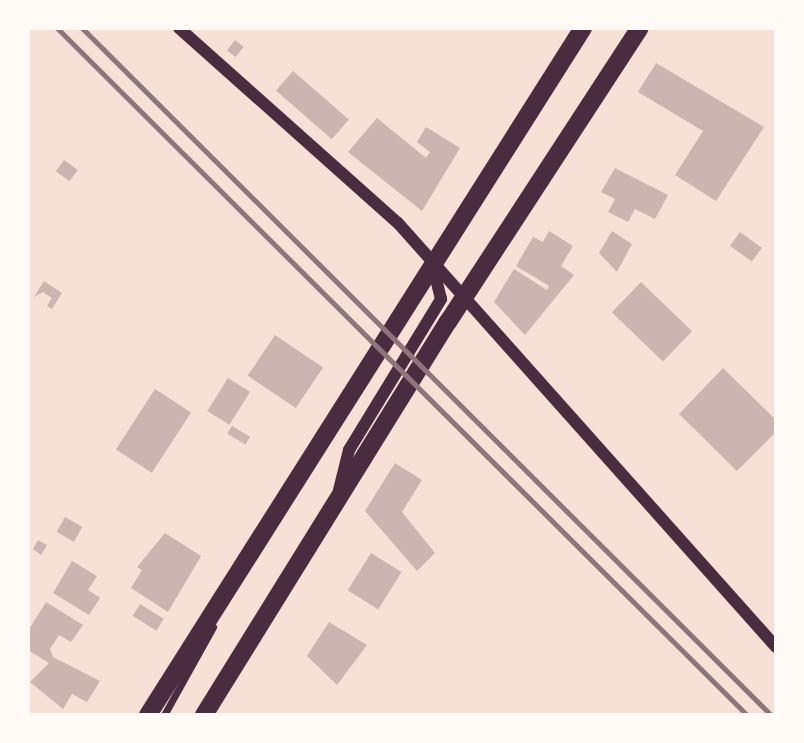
<!DOCTYPE html>
<style>
body{margin:0}
#map{position:relative;width:804px;height:743px;overflow:hidden;background:#f7e1d7;font-family:Montserrat,sans-serif}
div>[style]{position:absolute}
[style*='--x']{left:calc(var(--x)*1px);top:calc(var(--y)*1px);width:calc(var(--w)*1px);rotate:calc(var(--a)*1deg)}
.building>*{inset:0;background:#ccb4b1;transform-origin:0 0}
.minor>*{height:7px;margin:-3.5px;padding:0 3.5px;transform-origin:3.5px;border-radius:3.5px;background:#4a2c40}
.tertiary>*{height:12px;margin:-6px;padding:0 6px;transform-origin:6px;border-radius:6px;background:#4a2c40}
.primary>*{height:18px;margin:-9px;padding:0 9px;transform-origin:9px;border-radius:9px;background:#4a2c40}
.rail>*{height:5px;margin:-2.5px;padding:0 2.5px;transform-origin:2.5px;border-radius:2.5px;background:#8f747c}
span{translate:-50% -50%;white-space:nowrap;text-align:center;line-height:1.15;-webkit-text-stroke:6px #fffaf5;paint-order:stroke}
.frame{position:absolute;inset:0;border:30px solid #fffaf5;pointer-events:none}
</style>
<div id="map">
<div class="building">
<i style="left:235px;top:40px;width:11px;height:13px;rotate:38deg"></i>
<i style="clip-path:polygon(656px 63px,764px 127px,716px 201px,675px 175px,703px 131px,638px 92px)"></i>
<i style="left:293px;top:71px;width:74px;height:26px;rotate:41deg"></i>
<i style="clip-path:polygon(377px 118px,426px 158px,430px 152px,417px 142px,426px 127px,460px 148px,422px 211px,348px 152px)"></i>
<i style="left:64px;top:160px;width:17px;height:14px;rotate:36deg"></i>
<i style="clip-path:polygon(615px 168px,668px 195px,655px 219px,635px 209px,628px 222px,608px 212px,615px 199px,601px 192px)"></i>
<i style="clip-path:polygon(549px 231px,573px 246px,561px 266px,574px 275px,525px 335px,494px 302px,514px 269px,547px 290px,549px 286px,516px 266px,533px 237px,543px 242px)"></i>
<i style="clip-path:polygon(612px 231px,632px 244px,617px 272px,599px 253px)"></i>
<i style="left:740px;top:232px;width:27px;height:17px;rotate:36deg"></i>
<i style="clip-path:polygon(44px 281px,62px 293px,52px 309px,47px 306px,52px 298px,43px 292px,34px 297px)"></i>
<i style="left:641px;top:282px;width:71px;height:42px;rotate:44deg"></i>
<i style="left:275px;top:335px;width:58px;height:49px;rotate:34deg"></i>
<i style="clip-path:polygon(723px 368px,776px 420px,776px 432px,737px 471px,679px 414px)"></i>
<i style="left:228px;top:378px;width:26px;height:39px;rotate:32deg"></i>
<i style="left:155px;top:389px;width:43px;height:72px;rotate:33deg"></i>
<i style="left:232px;top:426px;width:21px;height:9px;rotate:31deg"></i>
<i style="clip-path:polygon(395px 463px,422px 480px,402px 512px,435px 553px,417px 571px,365px 511px)"></i>
<i style="left:65px;top:517px;width:20px;height:17px;rotate:30deg"></i>
<i style="clip-path:polygon(165px 533px,201px 556px,168px 612px,131px 588px,142px 570px,137px 567px)"></i>
<i style="clip-path:polygon(38px 540px,47px 545px,41px 555px,33px 549px)"></i>
<i style="left:371px;top:553px;width:36px;height:44px;rotate:32deg"></i>
<i style="clip-path:polygon(72px 561px,97px 576px,88px 590px,100px 598px,89px 615px,53px 593px)"></i>
<i style="clip-path:polygon(46px 602px,83px 625px,71px 642px,59px 635px,50px 649px,53px 657px,100px 681px,87px 702px,72px 694px,63px 709px,30px 682px,49px 663px,28px 650px,28px 631px)"></i>
<i style="left:140px;top:604px;width:28px;height:14px;rotate:32deg"></i>
<i style="clip-path:polygon(329px 622px,367px 645px,337px 685px,307px 656px)"></i>
</div>
<div class="minor">
<i style="--x:164;--y:715;--w:101;--a:-60.9"></i>
</div>
<div class="tertiary">
<i style="--x:179;--y:28;--w:293;--a:41.7"></i>
<i style="--x:398;--y:223;--w:568;--a:48.28"></i>
<i style="--x:339;--y:490;--w:41;--a:-76"></i>
<i style="--x:349;--y:450;--w:177;--a:-58.6"></i>
<i style="--x:441;--y:299;--w:36;--a:-104"></i>
</div>
<div class="primary">
<i style="--x:148;--y:715;--w:813;--a:-57.66"></i>
<i style="--x:204;--y:715;--w:463;--a:-58.2"></i>
<i style="--x:448;--y:322;--w:351;--a:-56.9"></i>
</div>
<div class="rail">
<i style="--x:57;--y:28;--w:974;--a:44.88"></i>
<i style="--x:82;--y:28;--w:973;--a:44.92"></i>
</div>
<div class="frame"></div>
</div>
